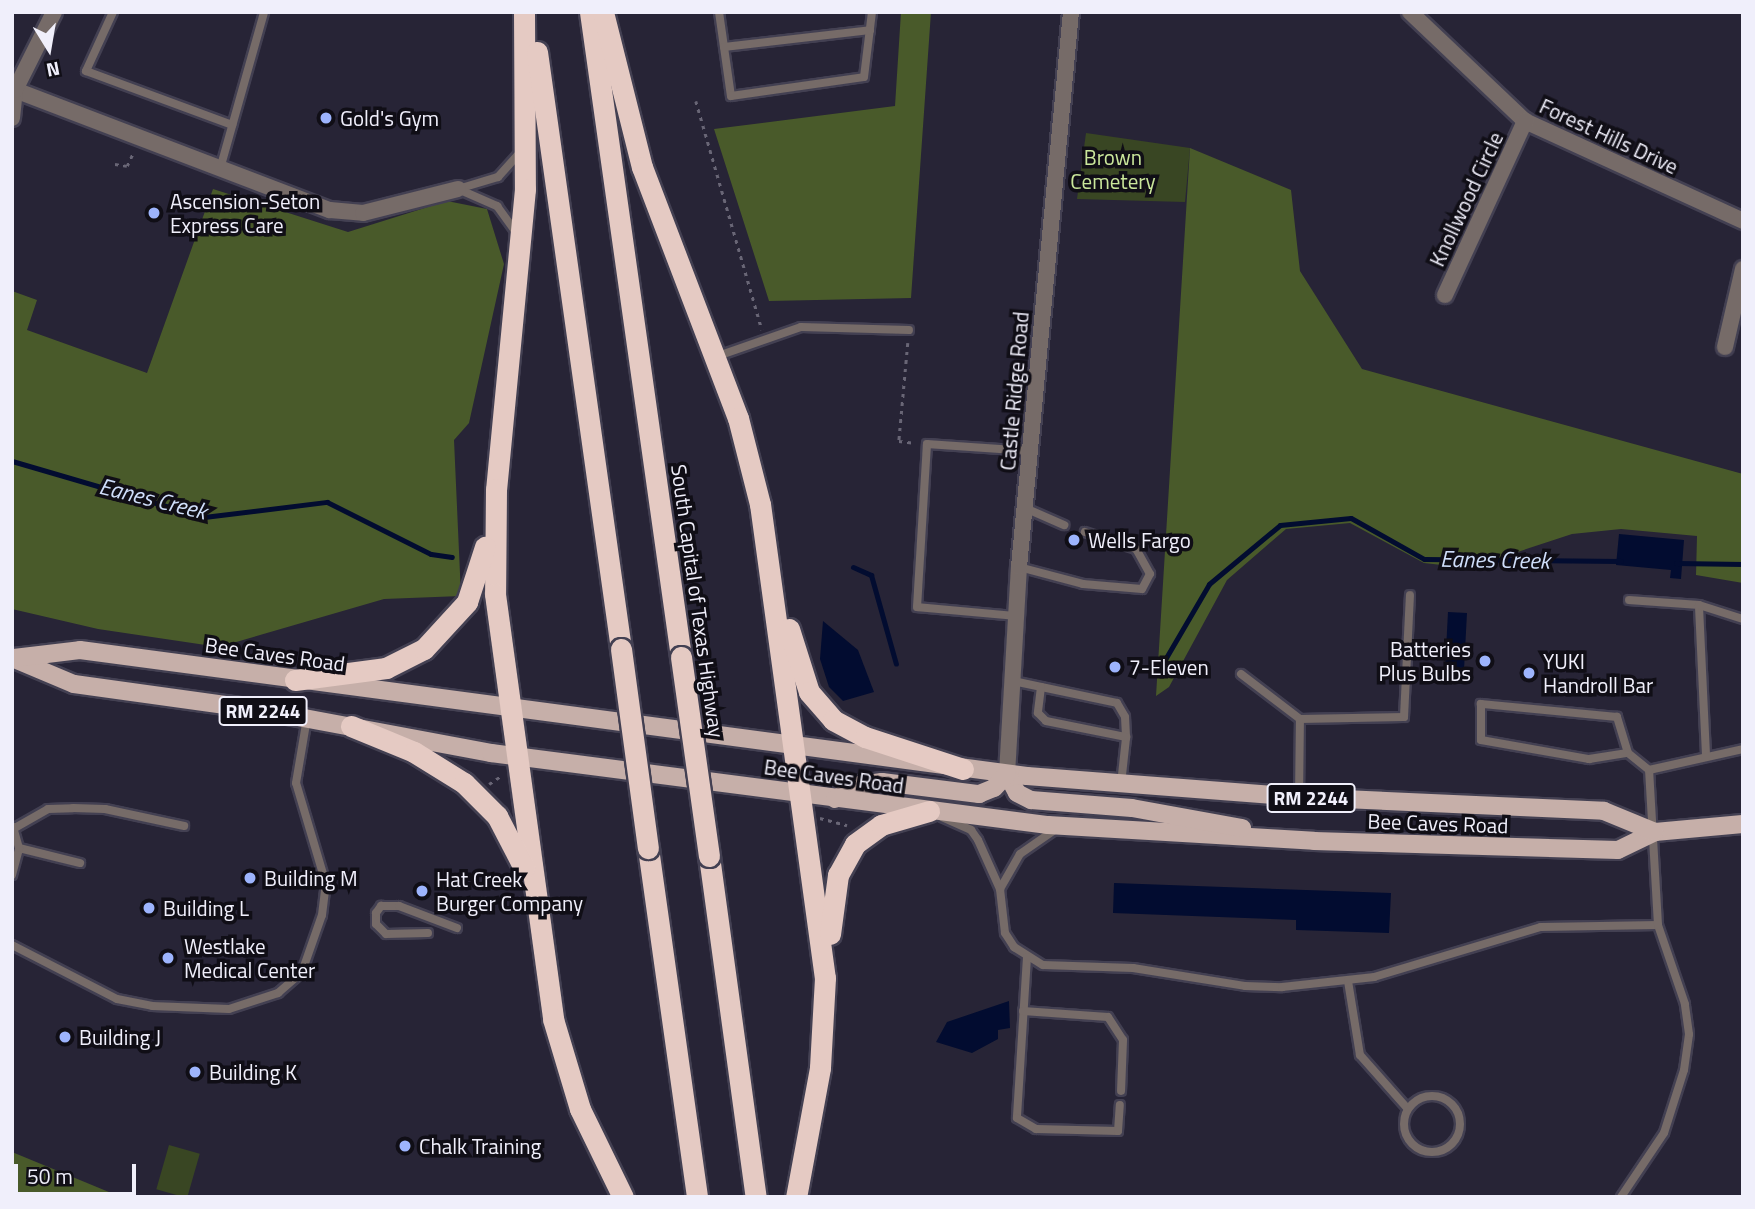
<!DOCTYPE html>
<style>
body{margin:0}
#map{position:relative;width:1755px;height:1209px;overflow:hidden;background:#272436;font-family:"Titillium Web",sans-serif}
div>[style]{position:absolute}
[style*='--x']{left:calc(var(--x)*1px);top:calc(var(--y)*1px);width:calc(var(--w)*1px);rotate:calc(var(--a)*1deg)}
.green>*{inset:0;background:#394623;transform-origin:0 0}
.forest>*{inset:0;background:#495a2a}
.water>*{inset:0;background:#020c30;transform-origin:0 0}
.stream>*{height:5px;margin:-2.5px;padding:0 2.5px;transform-origin:2.5px;border-radius:2.5px;background:#020c30}
.path>*{height:2.5px;margin-top:-1.25px;transform-origin:0;background:repeating-linear-gradient(90deg,#696676 0 3.5px,transparent 0 8.5px)}
.roads{filter:drop-shadow(2px 0 #434052) drop-shadow(-2px 0 #434052) drop-shadow(0 2px #434052) drop-shadow(0 -2px #434052)}
.lane>*{height:8px;margin:-4px;padding:0 4px;transform-origin:4px;border-radius:4px;background:#766b68}
.lane>.ring{margin:-4px;padding:0;box-sizing:content-box;background:none;border:8px solid #766b68;border-radius:50%}
.street>*{height:16px;margin:-8px;padding:0 8px;transform-origin:8px;border-radius:8px;background:#766b68}
.primary>*{height:18px;margin:-9px;padding:0 9px;transform-origin:9px;border-radius:9px;background:#c6afa9}
.highway>*{height:21px;margin:-10.5px;padding:0 10.5px;transform-origin:10.5px;border-radius:10.5px;background:#e5cac3}
.bridges{filter:drop-shadow(2px 0 #434052) drop-shadow(-2px 0 #434052) drop-shadow(0 2px #434052) drop-shadow(0 -2px #434052)}
.highway-bridge>*{height:21px;margin:-10.5px;padding:0 10.5px;transform-origin:10.5px;border-radius:10.5px;background:#e5cac3}
.dots>*{width:19px;height:19px;translate:-50% -50%;box-sizing:border-box;border:4px solid #100e16;border-radius:50%}
span{translate:-50% -50%;white-space:nowrap;text-align:center;line-height:1.15;-webkit-text-stroke:7px #100e16;paint-order:stroke}
.shield-label span{padding:2px 5px;background:#100e16;border:2px solid;border-radius:5px;-webkit-text-stroke-width:0}
.shield-label{font-size:19px;color:#f0effb;font-weight:700}
.poi-label{font-size:21px;color:#f0effb}
.left{translate:0 -50%;text-align:left}
.right{translate:-100% -50%;text-align:right}
.street-label{font-size:21px;color:#f0effb}
.park-label{font-size:21px;color:#cae79b}
.water-label{font-size:23px;color:#cfdefa;font-style:italic}
.frame{position:absolute;inset:0;border:14px solid #f0effb;pointer-events:none}
.north{position:absolute;left:14px;top:14px;width:70px;height:70px;-webkit-text-stroke:5px #100e16;paint-order:stroke;rotate:169deg;font-size:19px;font-weight:700;line-height:28px;text-align:center;color:#f0effb}
.north::after{content:'';display:block;margin:auto;width:24px;height:32px;background:#f0effb;clip-path:polygon(50% 0,100% 100%,50% 72%,0 100%)}
.scale{position:absolute;left:14px;top:1164px;width:122px;height:32px;box-sizing:border-box;border:4px solid #f0effb;border-top:0;padding-left:9px;font-size:21px;line-height:24px;white-space:nowrap;color:#f0effb;-webkit-text-stroke:5px #100e16;paint-order:stroke}
</style>
<div id="map">
<div class="green">
<i style="clip-path:polygon(1086px 133px,1190px 148px,1185px 202px,1077px 199px)"></i>
<i style="left:169px;top:1145px;width:32px;height:46px;rotate:16deg"></i>
</div>
<div class="forest">
<i style="clip-path:polygon(901px 12px,931px 12px,911px 298px,769px 301px,714px 129px,895px 106px)"></i>
<i style="clip-path:polygon(1190px 148px,1291px 190px,1300px 271px,1362px 369px,1743px 474px,1743px 583px,1696px 575px,1697px 536px,1621px 529px,1572px 534px,1469px 568px,1424px 563px,1350px 523px,1286px 529px,1227px 580px,1169px 687px,1156px 696px)"></i>
<i style="clip-path:polygon(213px 189px,348px 232px,447px 201px,487px 209px,504px 264px,469px 423px,454px 440px,461px 596px,384px 599px,219px 647px,98px 629px,12px 609px,12px 291px,37px 300px,27px 330px,147px 373px)"></i>
<i style="clip-path:polygon(12px 1152px,121px 1197px,12px 1197px)"></i>
</div>
<div class="water">
<i style="clip-path:polygon(1619px 534px,1684px 540px,1681px 579px,1670px 578px,1671px 570px,1616px 565px)"></i>
<i style="left:1448px;top:612px;width:19px;height:55px;rotate:3deg"></i>
<i style="clip-path:polygon(823px 621px,858px 650px,874px 692px,843px 701px,829px 687px,820px 659px)"></i>
<i style="clip-path:polygon(1114px 883px,1391px 893px,1389px 933px,1296px 930px,1296px 920px,1113px 913px)"></i>
<i style="clip-path:polygon(1009px 1001px,1010px 1028px,998px 1030px,998px 1039px,972px 1053px,936px 1042px,947px 1022px)"></i>
</div>
<div class="stream">
<i style="--x:12;--y:461;--w:200;--a:16.3"></i>
<i style="--x:204;--y:517;--w:124;--a:-7"></i>
<i style="--x:327;--y:502;--w:116;--a:26.6"></i>
<i style="--x:431;--y:554;--w:21;--a:8"></i>
<i style="--x:1676;--y:563;--w:67;--a:0.9"></i>
<i style="--x:853;--y:567;--w:20;--a:24"></i>
<i style="--x:871;--y:575;--w:92;--a:74.3"></i>
<i style="--x:1160;--y:668;--w:97;--a:-59.7"></i>
<i style="--x:1209;--y:584;--w:92;--a:-39.7"></i>
<i style="--x:1280;--y:525;--w:71;--a:-5.6"></i>
<i style="--x:1351;--y:518;--w:84;--a:29.3"></i>
<i style="--x:1424;--y:559;--w:197;--a:0.6"></i>
</div>
<div class="path">
<i style="--x:696;--y:101;--w:238;--a:73.9"></i>
<i style="--x:115;--y:164;--w:12;--a:9"></i>
<i style="--x:127;--y:166;--w:14;--a:-65"></i>
<i style="--x:908;--y:343;--w:98;--a:95.2"></i>
<i style="--x:899;--y:441;--w:17;--a:7"></i>
<i style="--x:489;--y:784;--w:14;--a:-34"></i>
<i style="--x:820;--y:818;--w:28;--a:15"></i>
</div>
<div class="roads">
<div class="lane">
<i style="--x:113;--y:12;--w:65;--a:114.6"></i>
<i style="--x:86;--y:71;--w:156;--a:20.3"></i>
<i style="--x:719;--y:12;--w:85;--a:81.9"></i>
<i style="--x:731;--y:96;--w:134;--a:-8.1"></i>
<i style="--x:864;--y:77;--w:65;--a:-83"></i>
<i style="--x:724;--y:47;--w:147;--a:-6.6"></i>
<i style="--x:220;--y:169;--w:163;--a:-74.3"></i>
<i style="--x:458;--y:189;--w:42;--a:-16.7"></i>
<i style="--x:498;--y:177;--w:31;--a:-48"></i>
<i style="--x:458;--y:189;--w:43;--a:23.6"></i>
<i style="--x:497;--y:206;--w:31;--a:54"></i>
<i style="--x:715;--y:357;--w:91;--a:-19.2"></i>
<i style="--x:801;--y:327;--w:108;--a:1.6"></i>
<i style="--x:1025;--y:508;--w:43;--a:23.6"></i>
<i style="--x:1019;--y:567;--w:66;--a:14.9"></i>
<i style="--x:1083;--y:584;--w:59;--a:4.8"></i>
<i style="--x:1142;--y:589;--w:17;--a:-62"></i>
<i style="--x:1150;--y:574;--w:29;--a:-119"></i>
<i style="--x:1136;--y:549;--w:54;--a:-161.6"></i>
<i style="--x:1629;--y:600;--w:70;--a:4.1"></i>
<i style="--x:1016;--y:616;--w:99;--a:-174.8"></i>
<i style="--x:917;--y:607;--w:163;--a:-86.5"></i>
<i style="--x:927;--y:444;--w:102;--a:3.9"></i>
<i style="--x:1241;--y:674;--w:74;--a:37.3"></i>
<i style="--x:1013;--y:681;--w:106;--a:11.9"></i>
<i style="--x:1117;--y:703;--w:16;--a:60"></i>
<i style="--x:1125;--y:717;--w:21;--a:87"></i>
<i style="--x:1126;--y:738;--w:46;--a:96.2"></i>
<i style="--x:1041;--y:687;--w:26;--a:97"></i>
<i style="--x:1038;--y:713;--w:11;--a:45"></i>
<i style="--x:1046;--y:721;--w:82;--a:11.3"></i>
<i style="--x:1706;--y:755;--w:150;--a:-92.7"></i>
<i style="--x:1699;--y:605;--w:46;--a:17.7"></i>
<i style="--x:1649;--y:770;--w:96;--a:-12.6"></i>
<i style="--x:1299;--y:797;--w:78;--a:-89.3"></i>
<i style="--x:1300;--y:719;--w:104;--a:-1.1"></i>
<i style="--x:1404;--y:717;--w:122;--a:-87.2"></i>
<i style="--x:942;--y:817;--w:32;--a:24"></i>
<i style="--x:971;--y:830;--w:12;--a:55"></i>
<i style="--x:978;--y:840;--w:54;--a:65.8"></i>
<i style="--x:1000;--y:889;--w:44;--a:83.5"></i>
<i style="--x:1005;--y:933;--w:17;--a:57"></i>
<i style="--x:1014;--y:947;--w:34;--a:32"></i>
<i style="--x:1043;--y:965;--w:90;--a:1.9"></i>
<i style="--x:1133;--y:968;--w:113;--a:9.1"></i>
<i style="--x:1245;--y:986;--w:37;--a:2"></i>
<i style="--x:1282;--y:987;--w:93;--a:-6.2"></i>
<i style="--x:1374;--y:977;--w:174;--a:-16.7"></i>
<i style="--x:1541;--y:927;--w:117;--a:-1"></i>
<i style="--x:13;--y:829;--w:40;--a:-29.7"></i>
<i style="--x:48;--y:809;--w:25;--a:-2"></i>
<i style="--x:73;--y:808;--w:32;--a:2"></i>
<i style="--x:105;--y:809;--w:81;--a:12.1"></i>
<i style="--x:19;--y:848;--w:63;--a:13.8"></i>
<i style="--x:12;--y:875;--w:28;--a:-75"></i>
<i style="--x:19;--y:848;--w:22;--a:-106"></i>
<i style="--x:1000;--y:889;--w:40;--a:-60.3"></i>
<i style="--x:1020;--y:854;--w:44;--a:-34.8"></i>
<i style="--x:428;--y:933;--w:42;--a:178.6"></i>
<i style="--x:386;--y:934;--w:14;--a:-135"></i>
<i style="--x:376;--y:924;--w:11;--a:-90"></i>
<i style="--x:376;--y:913;--w:9;--a:-54"></i>
<i style="--x:381;--y:906;--w:18;--a:0"></i>
<i style="--x:399;--y:906;--w:62;--a:20.8"></i>
<i style="--x:12;--y:945;--w:118;--a:27.2"></i>
<i style="--x:117;--y:999;--w:36;--a:11"></i>
<i style="--x:152;--y:1006;--w:77;--a:2.2"></i>
<i style="--x:229;--y:1009;--w:52;--a:-18.1"></i>
<i style="--x:278;--y:993;--w:32;--a:-41"></i>
<i style="--x:302;--y:972;--w:60;--a:-70.7"></i>
<i style="--x:322;--y:915;--w:31;--a:-83"></i>
<i style="--x:326;--y:884;--w:105;--a:-106.5"></i>
<i style="--x:296;--y:783;--w:66;--a:-80.4"></i>
<i style="--x:1027;--y:957;--w:161;--a:93.6"></i>
<i style="--x:1017;--y:1118;--w:22;--a:30"></i>
<i style="--x:1036;--y:1129;--w:82;--a:1.4"></i>
<i style="--x:1118;--y:1131;--w:26;--a:-86"></i>
<i style="--x:1348;--y:981;--w:75;--a:80.8"></i>
<i style="--x:1360;--y:1055;--w:72;--a:48.4"></i>
<i style="--x:1023;--y:1011;--w:85;--a:4"></i>
<i style="--x:1108;--y:1017;--w:27;--a:57"></i>
<i style="--x:1123;--y:1040;--w:51;--a:92.2"></i>
<i class="ring" style="left:1404px;top:1096px;width:48px;height:48px"></i>
<i style="--x:1621;--y:1197;--w:77;--a:-56.1"></i>
<i style="--x:1664;--y:1133;--w:66;--a:-72.4"></i>
<i style="--x:1684;--y:1070;--w:36;--a:-82"></i>
<i style="--x:1689;--y:1034;--w:30;--a:-98"></i>
<i style="--x:1685;--y:1004;--w:83;--a:-108.9"></i>
<i style="--x:1658;--y:925;--w:155;--a:-93.3"></i>
<i style="--x:1649;--y:770;--w:27;--a:-141"></i>
<i style="--x:1628;--y:753;--w:38;--a:-107"></i>
<i style="--x:1617;--y:717;--w:137;--a:-174.5"></i>
<i style="--x:1481;--y:704;--w:36;--a:90"></i>
<i style="--x:1481;--y:740;--w:110;--a:10"></i>
<i style="--x:1589;--y:759;--w:39;--a:-9"></i>
</div>
<div class="street">
<i style="--x:1410;--y:12;--w:158;--a:43.5"></i>
<i style="--x:1525;--y:121;--w:240;--a:24.6"></i>
<i style="--x:15;--y:90;--w:337;--a:20.9"></i>
<i style="--x:330;--y:210;--w:33;--a:5"></i>
<i style="--x:363;--y:213;--w:98;--a:-14.2"></i>
<i style="--x:12;--y:118;--w:28;--a:-84"></i>
<i style="--x:15;--y:90;--w:87;--a:-63.4"></i>
<i style="--x:1445;--y:295;--w:192;--a:-65.3"></i>
<i style="--x:1725;--y:347;--w:80;--a:-77"></i>
<i style="--x:1007;--y:774;--w:207;--a:-86.7"></i>
<i style="--x:1019;--y:567;--w:557;--a:-84.65"></i>
</div>
<div class="primary">
<i style="--x:12;--y:658;--w:67;--a:22.8"></i>
<i style="--x:74;--y:684;--w:189;--a:7.9"></i>
<i style="--x:261;--y:710;--w:234;--a:10.6"></i>
<i style="--x:491;--y:753;--w:562;--a:7.37"></i>
<i style="--x:1048;--y:825;--w:266;--a:3.4"></i>
<i style="--x:1314;--y:841;--w:304;--a:1.7"></i>
<i style="--x:1618;--y:850;--w:41;--a:-25.9"></i>
<i style="--x:1655;--y:832;--w:88;--a:-5.2"></i>
<i style="--x:14;--y:658;--w:66;--a:-6.9"></i>
<i style="--x:80;--y:650;--w:955;--a:7.58"></i>
<i style="--x:1027;--y:776;--w:273;--a:4.4"></i>
<i style="--x:1299;--y:797;--w:305;--a:2.6"></i>
<i style="--x:1604;--y:811;--w:55;--a:22.4"></i>
<i style="--x:1007;--y:774;--w:21;--a:62"></i>
<i style="--x:1017;--y:793;--w:16;--a:27"></i>
<i style="--x:1031;--y:800;--w:101;--a:4.5"></i>
<i style="--x:1132;--y:808;--w:112;--a:10.3"></i>
<i style="--x:835;--y:799;--w:29;--a:-29"></i>
<i style="--x:860;--y:785;--w:22;--a:-8"></i>
<i style="--x:882;--y:782;--w:98;--a:7.1"></i>
<i style="--x:979;--y:794;--w:16;--a:-22"></i>
<i style="--x:994;--y:788;--w:19;--a:-47"></i>
</div>
<div class="highway">
<i style="--x:524;--y:12;--w:177;--a:89.7"></i>
<i style="--x:525;--y:189;--w:301;--a:95.5"></i>
<i style="--x:496;--y:489;--w:105;--a:90.5"></i>
<i style="--x:495;--y:594;--w:429;--a:82.2"></i>
<i style="--x:553;--y:1019;--w:94;--a:73.3"></i>
<i style="--x:580;--y:1109;--w:98;--a:64"></i>
<i style="--x:590;--y:12;--w:651;--a:81.97"></i>
<i style="--x:603;--y:12;--w:160;--a:75.9"></i>
<i style="--x:642;--y:167;--w:269;--a:69.1"></i>
<i style="--x:738;--y:418;--w:89;--a:75.7"></i>
<i style="--x:760;--y:504;--w:478;--a:82.2"></i>
<i style="--x:825;--y:978;--w:90;--a:93.2"></i>
<i style="--x:820;--y:1068;--w:131;--a:100.5"></i>
<i style="--x:537;--y:52;--w:603;--a:81.99"></i>
<i style="--x:789;--y:629;--w:66;--a:72.4"></i>
<i style="--x:809;--y:692;--w:37;--a:49"></i>
<i style="--x:833;--y:720;--w:36;--a:28"></i>
<i style="--x:865;--y:737;--w:103;--a:18.1"></i>
<i style="--x:295;--y:680;--w:92;--a:-7.5"></i>
<i style="--x:386;--y:668;--w:42;--a:-26.6"></i>
<i style="--x:424;--y:649;--w:64;--a:-47.5"></i>
<i style="--x:467;--y:602;--w:58;--a:-71.9"></i>
<i style="--x:351;--y:726;--w:68;--a:22.4"></i>
<i style="--x:414;--y:752;--w:59;--a:31.8"></i>
<i style="--x:464;--y:783;--w:47;--a:45"></i>
<i style="--x:497;--y:816;--w:59;--a:62.6"></i>
<i style="--x:648;--y:848;--w:352;--a:82"></i>
<i style="--x:709;--y:856;--w:344;--a:82.2"></i>
<i style="--x:830;--y:934;--w:60;--a:-82.3"></i>
<i style="--x:838;--y:875;--w:35;--a:-61"></i>
<i style="--x:855;--y:844;--w:32;--a:-36"></i>
<i style="--x:881;--y:825;--w:50;--a:-16.3"></i>
</div>
</div>
<div class="bridges">
<div class="highway-bridge">
<i style="--x:621;--y:649;--w:201;--a:82.3"></i>
<i style="--x:681;--y:657;--w:201;--a:82"></i>
</div>
</div>
<div class="dots">
<i style="left:326px;top:118px;background:#9db4fd"></i>
<i style="left:154px;top:213px;background:#9db4fd"></i>
<i style="left:1074px;top:540px;background:#9db4fd"></i>
<i style="left:1485px;top:661px;background:#9db4fd"></i>
<i style="left:1115px;top:667px;background:#9db4fd"></i>
<i style="left:1529px;top:673px;background:#9db4fd"></i>
<i style="left:250px;top:878px;background:#9db4fd"></i>
<i style="left:422px;top:891px;background:#9db4fd"></i>
<i style="left:149px;top:908px;background:#9db4fd"></i>
<i style="left:168px;top:958px;background:#9db4fd"></i>
<i style="left:65px;top:1037px;background:#9db4fd"></i>
<i style="left:195px;top:1072px;background:#9db4fd"></i>
<i style="left:405px;top:1146px;background:#9db4fd"></i>
</div>
<div class="shield-label">
<span style="left:263px;top:711px">RM 2244</span>
<span style="left:1311px;top:798px">RM 2244</span>
</div>
<div class="poi-label">
<span class="left" style="left:340px;top:118px">Gold's Gym</span>
<span class="left" style="left:170px;top:213px">Ascension-Seton<br>Express Care</span>
<span class="left" style="left:1088px;top:540px">Wells Fargo</span>
<span class="right" style="left:1471px;top:661px">Batteries<br>Plus Bulbs</span>
<span class="left" style="left:1543px;top:673px">YUKI<br>Handroll Bar</span>
<span class="left" style="left:1129px;top:667px">7-Eleven</span>
<span class="left" style="left:264px;top:878px">Building M</span>
<span class="left" style="left:436px;top:891px">Hat Creek<br>Burger Company</span>
<span class="left" style="left:163px;top:908px">Building L</span>
<span class="left" style="left:184px;top:958px">Westlake<br>Medical Center</span>
<span class="left" style="left:79px;top:1037px">Building J</span>
<span class="left" style="left:209px;top:1072px">Building K</span>
<span class="left" style="left:419px;top:1146px">Chalk Training</span>
</div>
<div class="street-label">
<span style="left:1609px;top:136px;rotate:25deg">Forest Hills Drive</span>
<span style="left:1466px;top:199px;rotate:-65deg">Knollwood Circle</span>
<span style="left:1014px;top:391px;rotate:-85deg">Castle Ridge Road</span>
<span style="left:698px;top:601px;rotate:82deg">South Capital of Texas Highway</span>
<span style="left:275px;top:654px;rotate:8deg">Bee Caves Road</span>
<span style="left:834px;top:776px;rotate:8deg">Bee Caves Road</span>
<span style="left:1438px;top:823px;rotate:2deg">Bee Caves Road</span>
</div>
<div class="park-label">
<span style="left:1113px;top:169px">Brown<br>Cemetery</span>
</div>
<div class="water-label">
<span style="left:153px;top:499px;rotate:14deg">Eanes Creek</span>
<span style="left:1495px;top:560px;rotate:1deg">Eanes Creek</span>
</div>
<div class="frame"></div>
<div class="north">N</div>
<div class="scale">50 m</div>
</div>
